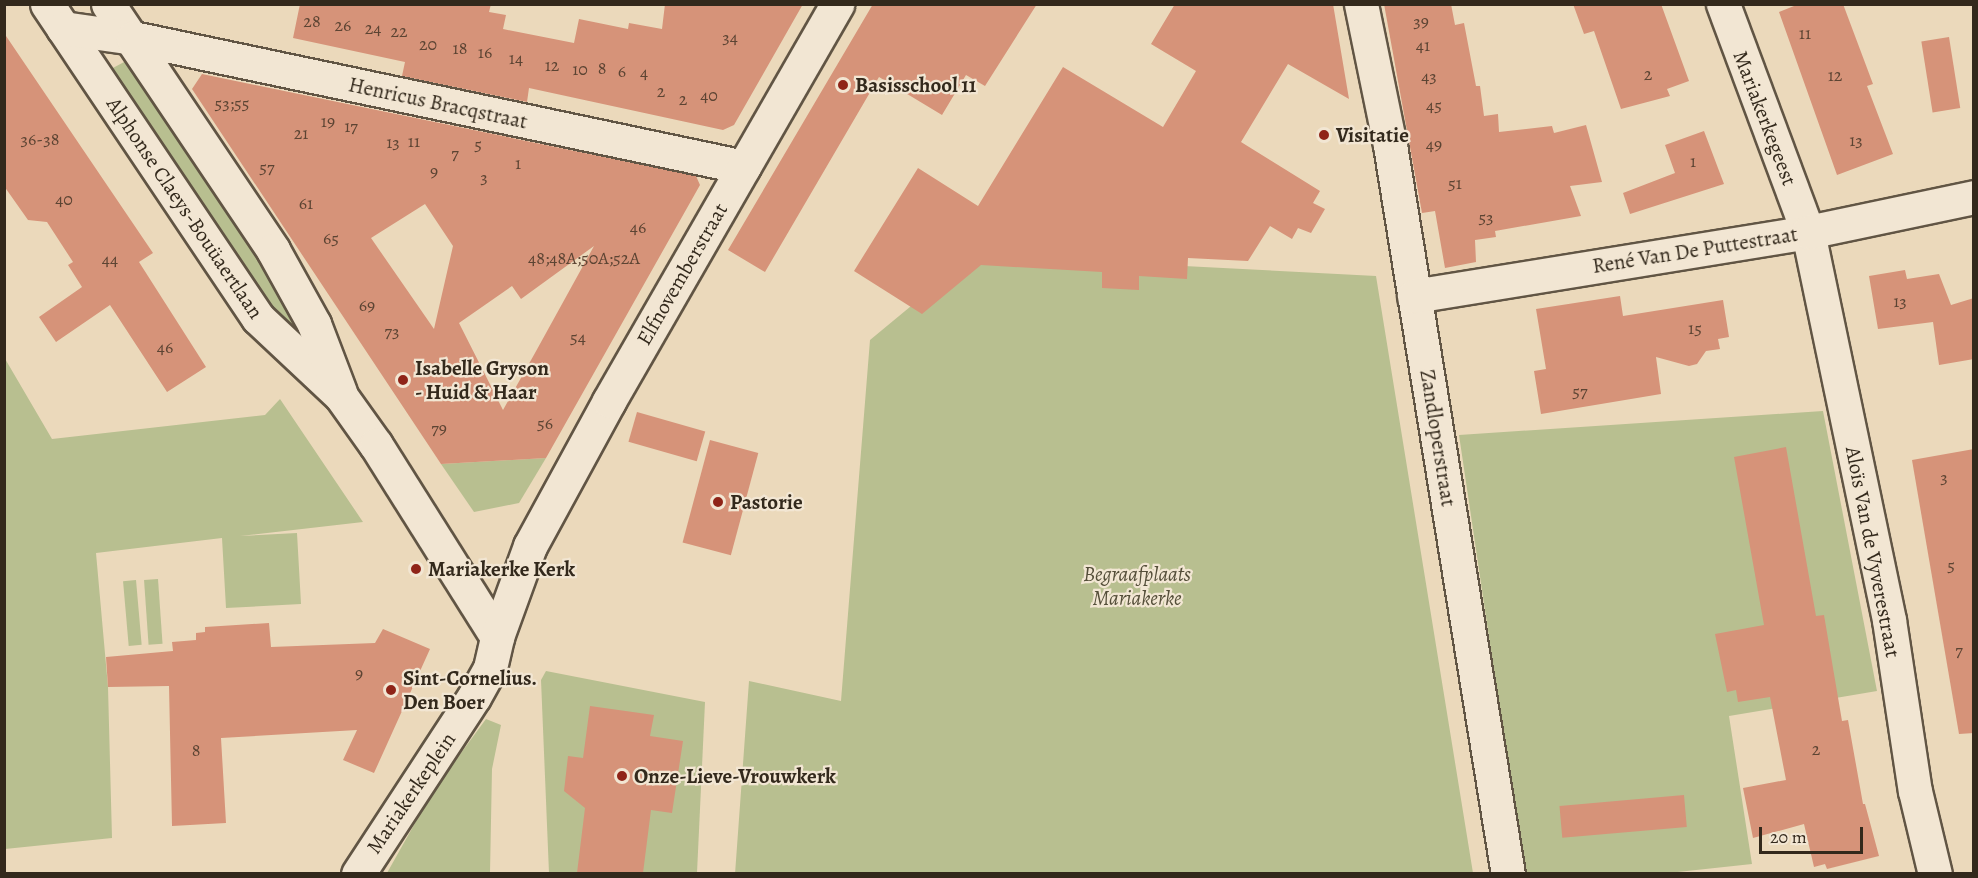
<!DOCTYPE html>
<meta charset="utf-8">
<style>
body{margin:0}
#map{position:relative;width:1978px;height:878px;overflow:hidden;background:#ebd9bb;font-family:Alegreya,serif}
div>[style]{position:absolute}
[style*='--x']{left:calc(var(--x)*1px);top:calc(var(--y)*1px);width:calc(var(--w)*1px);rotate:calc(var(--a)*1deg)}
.green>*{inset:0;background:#b8bf90;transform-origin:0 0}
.building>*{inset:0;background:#d69379;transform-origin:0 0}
.roads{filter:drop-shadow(2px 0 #615544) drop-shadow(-2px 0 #615544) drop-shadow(0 2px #615544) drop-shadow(0 -2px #615544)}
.minor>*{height:33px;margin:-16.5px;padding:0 16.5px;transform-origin:16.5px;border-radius:16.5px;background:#f2e6d3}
.dots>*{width:16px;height:16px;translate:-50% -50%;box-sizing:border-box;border:3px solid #f2e6d3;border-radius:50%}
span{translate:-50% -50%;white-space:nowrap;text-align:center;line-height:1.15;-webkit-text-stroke:4.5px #f2e6d3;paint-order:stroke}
.number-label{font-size:18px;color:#5c4433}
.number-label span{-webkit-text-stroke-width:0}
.poi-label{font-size:21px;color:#33291c;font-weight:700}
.left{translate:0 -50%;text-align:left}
.street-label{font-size:21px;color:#33291c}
.park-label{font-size:21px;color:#544e39;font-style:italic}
.frame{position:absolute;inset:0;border:6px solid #33291c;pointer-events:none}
.scale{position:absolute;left:1759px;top:827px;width:104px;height:27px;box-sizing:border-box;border:3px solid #33291c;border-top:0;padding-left:8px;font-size:18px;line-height:21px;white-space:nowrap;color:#33291c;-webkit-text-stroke:4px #f2e6d3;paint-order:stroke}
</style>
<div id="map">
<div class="green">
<i style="clip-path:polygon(126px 61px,132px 63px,264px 264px,304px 331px,299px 339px,281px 325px,111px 79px,111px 69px)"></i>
<i style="clip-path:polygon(980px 249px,1184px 266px,1376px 276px,1473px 873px,735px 874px,749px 681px,841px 701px,870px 340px)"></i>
<i style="clip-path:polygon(4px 357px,52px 439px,265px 415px,280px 399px,363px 522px,240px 536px,297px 533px,301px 604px,226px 608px,222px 538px,96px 553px,108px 687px,112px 838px,5px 849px)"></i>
<i style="clip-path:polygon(1823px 411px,1877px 691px,1729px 716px,1752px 864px,1659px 874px,1524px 873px,1459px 435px)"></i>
<i style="clip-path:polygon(546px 458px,519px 503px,474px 512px,441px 464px)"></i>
<i style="left:158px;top:579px;width:65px;height:14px;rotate:86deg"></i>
<i style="left:136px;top:580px;width:65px;height:13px;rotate:85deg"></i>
<i style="clip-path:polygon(546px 671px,705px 702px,697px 873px,549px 873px,541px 680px)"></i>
<i style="clip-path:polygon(486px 719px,501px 725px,492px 769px,490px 873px,387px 873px,433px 791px)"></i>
</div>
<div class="building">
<i style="clip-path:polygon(300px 4px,491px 4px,489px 12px,506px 15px,503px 29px,574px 43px,579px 19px,628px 29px,629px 23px,662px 29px,665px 4px,803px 4px,734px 125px,723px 130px,529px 88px,527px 102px,402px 76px,405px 62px,293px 38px)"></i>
<i style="clip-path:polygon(873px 4px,1037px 4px,985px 86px,966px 75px,942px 115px,879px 77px,765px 272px,728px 250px)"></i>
<i style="clip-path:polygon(1175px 4px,1333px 4px,1349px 99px,1288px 64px,1241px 142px,1320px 191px,1313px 203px,1325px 209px,1311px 233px,1298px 228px,1292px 239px,1270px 226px,1248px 261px,1188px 258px,1187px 279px,1139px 276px,1139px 290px,1102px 288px,1102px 272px,981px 265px,922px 314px,854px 271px,918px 168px,978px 206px,1063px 67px,1163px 127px,1196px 71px,1151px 44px)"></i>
<i style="clip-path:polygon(1384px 4px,1451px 4px,1455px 25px,1464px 23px,1476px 86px,1480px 86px,1484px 116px,1498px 114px,1499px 132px,1552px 126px,1554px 133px,1586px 125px,1602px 182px,1570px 186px,1581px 216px,1495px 231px,1496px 237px,1475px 240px,1476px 262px,1445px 268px,1435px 211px,1422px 213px)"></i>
<i style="clip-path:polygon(1573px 4px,1661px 4px,1689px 81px,1667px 89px,1670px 96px,1621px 109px,1594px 31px,1584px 34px)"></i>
<i style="clip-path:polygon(1799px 4px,1843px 4px,1873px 84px,1867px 86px,1893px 154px,1837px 175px,1779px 12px)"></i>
<i style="clip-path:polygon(4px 33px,153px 253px,139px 262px,206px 367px,167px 392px,110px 305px,56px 342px,39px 317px,82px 287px,68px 265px,73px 262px,47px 222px,28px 220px,4px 186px)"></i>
<i style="left:1949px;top:37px;width:72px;height:28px;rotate:81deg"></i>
<i style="clip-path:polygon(evenodd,202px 74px,696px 176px,700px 185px,546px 458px,441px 464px,192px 89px,202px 74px,425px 204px,453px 246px,434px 329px,371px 238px,425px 204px,202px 74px,594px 246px,535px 353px,503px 410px,459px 323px,512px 286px,521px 299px,594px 246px)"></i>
<i style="clip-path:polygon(1704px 131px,1724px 184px,1630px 214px,1623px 193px,1675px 173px,1665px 145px)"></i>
<i style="clip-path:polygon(1905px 270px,1907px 279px,1939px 274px,1951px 305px,1974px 298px,1974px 359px,1939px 365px,1933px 322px,1878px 329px,1869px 276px)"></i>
<i style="clip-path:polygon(1620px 296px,1623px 316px,1723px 300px,1729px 337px,1718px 339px,1720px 349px,1706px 351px,1697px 364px,1689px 366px,1656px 357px,1661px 394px,1541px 414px,1534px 371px,1546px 369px,1536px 309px)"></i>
<i style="left:637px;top:412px;width:71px;height:31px;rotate:16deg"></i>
<i style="left:710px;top:440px;width:50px;height:106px;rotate:15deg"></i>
<i style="clip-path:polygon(1786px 447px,1816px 616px,1824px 615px,1842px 721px,1848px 720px,1863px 804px,1865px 804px,1879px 856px,1827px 869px,1825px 864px,1814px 867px,1804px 824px,1753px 838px,1743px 788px,1786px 780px,1770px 697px,1738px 702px,1736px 690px,1727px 692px,1715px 634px,1764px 625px,1734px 457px)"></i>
<i style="clip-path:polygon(1974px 449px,1974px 733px,1959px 734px,1912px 460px)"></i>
<i style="clip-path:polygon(269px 623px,271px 647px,375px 643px,383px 629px,430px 649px,374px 773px,343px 760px,357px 730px,221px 738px,226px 823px,172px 826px,169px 686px,108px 687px,106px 657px,173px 651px,172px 642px,196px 640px,196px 633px,205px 632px,205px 627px)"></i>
<i style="clip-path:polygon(590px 706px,654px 715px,650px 736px,683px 741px,672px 813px,651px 810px,643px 873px,577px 873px,585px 808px,564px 791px,568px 756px,583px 758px)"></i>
<i style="left:1684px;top:795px;width:32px;height:125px;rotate:85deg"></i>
</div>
<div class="roads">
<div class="minor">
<i style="--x:47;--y:4;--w:378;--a:56.1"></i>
<i style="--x:258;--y:318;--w:114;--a:43.2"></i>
<i style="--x:341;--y:396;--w:60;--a:54.5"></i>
<i style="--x:376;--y:445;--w:227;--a:57.8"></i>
<i style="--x:108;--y:4;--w:296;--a:56.1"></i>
<i style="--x:273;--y:250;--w:85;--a:61"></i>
<i style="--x:314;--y:324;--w:73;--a:69.1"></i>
<i style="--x:1361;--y:4;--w:144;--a:78.4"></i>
<i style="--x:1390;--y:145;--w:738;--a:80.81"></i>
<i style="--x:1723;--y:4;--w:243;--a:69.6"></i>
<i style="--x:1808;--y:232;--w:396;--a:78.2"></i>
<i style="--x:1889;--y:620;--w:173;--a:81.4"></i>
<i style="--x:1915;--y:791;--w:85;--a:76.5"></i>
<i style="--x:63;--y:28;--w:71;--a:8.1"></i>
<i style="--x:133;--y:38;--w:624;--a:11.92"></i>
<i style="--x:1414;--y:296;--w:399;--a:-9.2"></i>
<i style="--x:1808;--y:232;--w:170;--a:-11.9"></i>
<i style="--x:358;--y:874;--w:212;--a:-56.8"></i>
<i style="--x:474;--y:697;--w:33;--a:-61"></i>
<i style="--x:490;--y:668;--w:32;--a:-77"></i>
<i style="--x:497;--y:637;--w:97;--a:-70.1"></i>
<i style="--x:530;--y:546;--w:165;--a:-61.4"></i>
<i style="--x:609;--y:401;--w:458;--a:-60.1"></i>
</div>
</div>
<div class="dots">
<i style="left:843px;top:85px;background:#8f2418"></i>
<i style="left:1324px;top:135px;background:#8f2418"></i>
<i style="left:403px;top:380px;background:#8f2418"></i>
<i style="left:718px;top:502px;background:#8f2418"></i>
<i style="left:416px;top:569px;background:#8f2418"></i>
<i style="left:391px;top:690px;background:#8f2418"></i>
<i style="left:622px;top:776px;background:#8f2418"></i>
</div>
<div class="number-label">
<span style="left:312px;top:21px">28</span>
<span style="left:1421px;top:21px">39</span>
<span style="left:343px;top:25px">26</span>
<span style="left:373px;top:28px">24</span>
<span style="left:399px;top:31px">22</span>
<span style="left:1805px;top:33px">11</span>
<span style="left:730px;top:37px">34</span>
<span style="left:428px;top:44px">20</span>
<span style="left:1423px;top:45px">41</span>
<span style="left:460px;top:48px">18</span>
<span style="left:485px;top:52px">16</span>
<span style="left:516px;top:58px">14</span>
<span style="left:552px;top:65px">12</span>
<span style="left:602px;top:68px">8</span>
<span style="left:580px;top:69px">10</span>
<span style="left:622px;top:71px">6</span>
<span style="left:644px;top:72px">4</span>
<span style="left:1648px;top:74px">2</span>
<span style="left:1835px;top:75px">12</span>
<span style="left:1429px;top:76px">43</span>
<span style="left:661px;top:91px">2</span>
<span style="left:709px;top:95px">40</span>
<span style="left:683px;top:99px">2</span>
<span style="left:232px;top:103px">53;55</span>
<span style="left:1434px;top:105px">45</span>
<span style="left:328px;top:121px">19</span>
<span style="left:351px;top:126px">17</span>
<span style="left:301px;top:133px">21</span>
<span style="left:40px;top:139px">36-38</span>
<span style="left:1856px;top:140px">13</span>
<span style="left:414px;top:141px">11</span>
<span style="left:393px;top:142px">13</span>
<span style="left:478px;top:144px">5</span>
<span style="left:1434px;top:144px">49</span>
<span style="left:455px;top:153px">7</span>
<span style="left:1693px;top:161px">1</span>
<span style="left:518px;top:163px">1</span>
<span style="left:267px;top:167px">57</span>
<span style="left:434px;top:171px">9</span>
<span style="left:484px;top:177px">3</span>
<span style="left:1455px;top:183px">51</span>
<span style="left:64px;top:199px">40</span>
<span style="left:306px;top:203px">61</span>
<span style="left:1486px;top:217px">53</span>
<span style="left:638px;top:227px">46</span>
<span style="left:331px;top:238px">65</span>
<span style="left:584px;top:258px">48;48A;50A;52A</span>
<span style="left:110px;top:259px">44</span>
<span style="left:1900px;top:301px">13</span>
<span style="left:367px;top:305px">69</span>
<span style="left:1695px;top:328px">15</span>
<span style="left:392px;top:331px">73</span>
<span style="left:578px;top:337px">54</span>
<span style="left:165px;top:347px">46</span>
<span style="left:1580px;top:391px">57</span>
<span style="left:545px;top:423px">56</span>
<span style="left:439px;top:428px">79</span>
<span style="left:1944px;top:477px">3</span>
<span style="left:1951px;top:565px">5</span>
<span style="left:1959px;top:650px">7</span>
<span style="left:359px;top:673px">9</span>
<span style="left:1816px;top:749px">2</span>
<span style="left:196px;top:750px">8</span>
</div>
<div class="poi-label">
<span class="left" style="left:855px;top:85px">Basisschool 11</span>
<span class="left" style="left:1336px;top:135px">Visitatie</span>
<span class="left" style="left:415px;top:380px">Isabelle Gryson<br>- Huid &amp; Haar</span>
<span class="left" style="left:730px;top:502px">Pastorie</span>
<span class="left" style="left:428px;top:569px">Mariakerke Kerk</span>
<span class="left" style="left:403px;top:690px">Sint-Cornelius.<br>Den Boer</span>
<span class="left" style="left:634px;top:776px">Onze-Lieve-Vrouwkerk</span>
</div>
<div class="street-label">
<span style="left:438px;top:103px;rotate:12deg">Henricus Bracqstraat</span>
<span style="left:1765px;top:118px;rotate:69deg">Mariakerkegeest</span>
<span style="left:185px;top:208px;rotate:56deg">Alphonse Claeys-Bouüaertlaan</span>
<span style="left:1695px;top:250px;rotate:-9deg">René Van De Puttestraat</span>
<span style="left:682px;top:274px;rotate:-60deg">Elfnovemberstraat</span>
<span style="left:1438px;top:438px;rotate:81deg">Zandloperstraat</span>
<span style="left:1873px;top:552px;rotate:79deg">Aloïs Van de Vyverestraat</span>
<span style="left:411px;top:793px;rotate:-56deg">Mariakerkeplein</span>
</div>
<div class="park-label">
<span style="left:1137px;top:586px">Begraafplaats<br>Mariakerke</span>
</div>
<div class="frame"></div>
<div class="scale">20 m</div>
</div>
